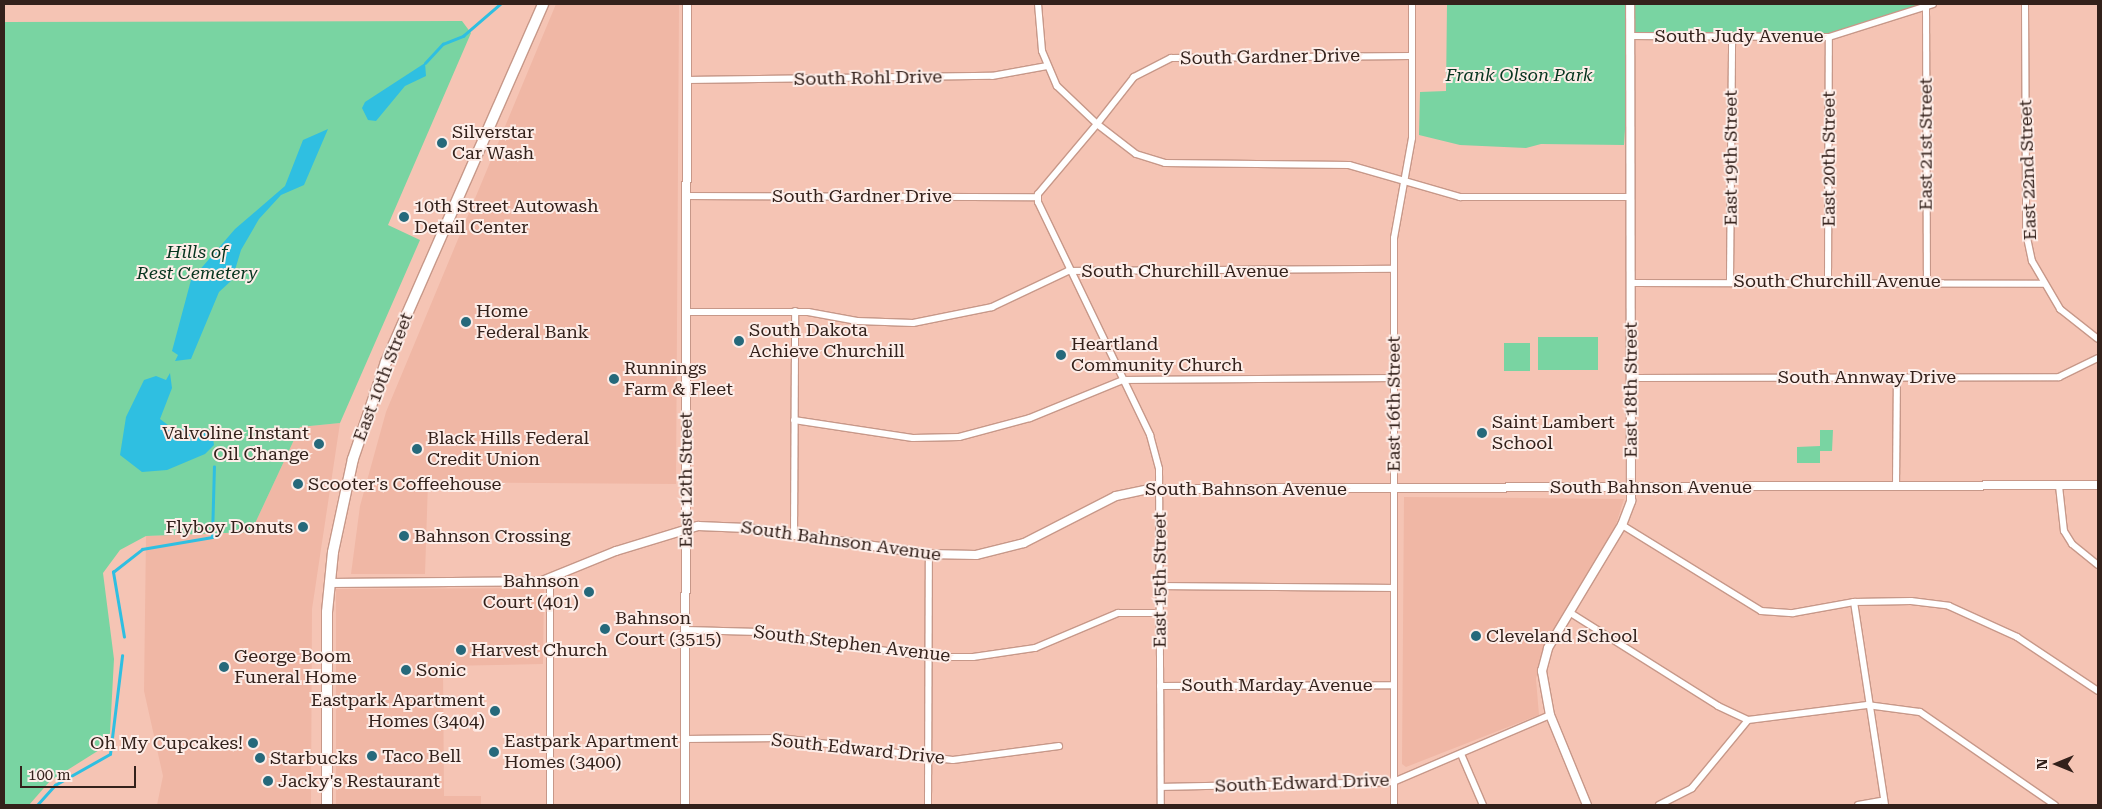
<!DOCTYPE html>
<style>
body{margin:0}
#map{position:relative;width:2102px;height:809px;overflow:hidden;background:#f5c4b4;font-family:"Roboto Serif",serif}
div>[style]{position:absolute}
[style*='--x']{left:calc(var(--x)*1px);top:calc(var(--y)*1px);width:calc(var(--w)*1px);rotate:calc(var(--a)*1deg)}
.built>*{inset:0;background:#f0b7a5}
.green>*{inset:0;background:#79d4a2;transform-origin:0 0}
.water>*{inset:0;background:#2fbfe1}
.stream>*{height:2.5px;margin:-1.25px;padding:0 1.25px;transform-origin:1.25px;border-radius:1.25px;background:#2fbfe1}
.roads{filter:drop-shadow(1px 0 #c79889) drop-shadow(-1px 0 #c79889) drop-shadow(0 1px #c79889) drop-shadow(0 -1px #c79889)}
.minor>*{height:6px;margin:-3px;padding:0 3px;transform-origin:3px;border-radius:3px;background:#fff}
.tertiary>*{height:8px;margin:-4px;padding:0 4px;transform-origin:4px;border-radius:4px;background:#fff}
.primary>*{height:10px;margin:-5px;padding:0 5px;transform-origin:5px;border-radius:5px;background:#fff}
.dots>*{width:14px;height:14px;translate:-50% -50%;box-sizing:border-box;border:2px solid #fdede8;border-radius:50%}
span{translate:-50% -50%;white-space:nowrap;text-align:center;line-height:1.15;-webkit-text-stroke:4px #fdede8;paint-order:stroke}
.street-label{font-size:18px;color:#33211b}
.park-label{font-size:18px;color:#06341f;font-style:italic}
.poi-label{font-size:18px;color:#33211b}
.left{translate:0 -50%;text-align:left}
.right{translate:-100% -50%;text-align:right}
.frame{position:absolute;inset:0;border:5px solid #33211b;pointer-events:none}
.north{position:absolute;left:2032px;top:739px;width:50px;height:50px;-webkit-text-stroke:4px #fdede8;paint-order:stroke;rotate:270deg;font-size:14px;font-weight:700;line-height:20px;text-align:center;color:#33211b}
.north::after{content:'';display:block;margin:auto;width:18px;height:22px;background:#33211b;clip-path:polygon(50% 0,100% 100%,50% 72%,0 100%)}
.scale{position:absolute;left:20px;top:766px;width:116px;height:22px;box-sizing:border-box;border:2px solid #33211b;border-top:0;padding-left:6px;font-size:15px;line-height:18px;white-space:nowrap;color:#33211b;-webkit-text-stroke:4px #fdede8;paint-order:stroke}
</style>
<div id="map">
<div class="built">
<i style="clip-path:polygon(556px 4px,679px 4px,676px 484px,428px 482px,425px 574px,351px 574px,360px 506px,386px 412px)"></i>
<i style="clip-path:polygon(340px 423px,312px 609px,311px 805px,157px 805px,163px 776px,144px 691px,146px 536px,251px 532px,300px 427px)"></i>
<i style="clip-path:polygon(1404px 497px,1624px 499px,1614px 531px,1542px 653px,1536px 679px,1539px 715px,1406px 767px,1402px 764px)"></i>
<i style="clip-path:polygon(544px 588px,543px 664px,443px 666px,444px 796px,481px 796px,481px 805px,336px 805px,336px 589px)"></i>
</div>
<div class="green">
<i style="clip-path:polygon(1447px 4px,1933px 4px,1829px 37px,1631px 36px,1624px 145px,1541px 144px,1526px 148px,1460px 145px,1419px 135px,1420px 92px,1446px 91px)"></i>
<i style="clip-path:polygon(462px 21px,471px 33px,388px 225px,420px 240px,340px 423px,300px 427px,251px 532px,146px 536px,120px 550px,103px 573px,114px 659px,110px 733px,104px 747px,50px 781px,29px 805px,4px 805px,4px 22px)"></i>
<i style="left:1538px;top:337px;width:60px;height:33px"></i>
<i style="left:1504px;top:343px;width:26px;height:28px"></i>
<i style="clip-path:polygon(1820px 430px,1833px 430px,1832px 451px,1820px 451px,1820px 463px,1797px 463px,1797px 447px,1820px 446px)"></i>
</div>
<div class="water">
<i style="clip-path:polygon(425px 63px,426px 76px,405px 86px,376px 121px,368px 120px,362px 108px,365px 102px)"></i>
<i style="clip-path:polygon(328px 129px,304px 185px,281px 195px,259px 219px,241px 250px,232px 280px,219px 292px,191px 359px,175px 361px,178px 355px,172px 351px,191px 280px,235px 229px,285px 186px,303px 140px)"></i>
<i style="clip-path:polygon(170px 373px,172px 388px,160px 419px,172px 428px,212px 432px,214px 445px,205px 454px,167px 470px,142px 472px,120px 455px,126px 417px,144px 380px,156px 376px,166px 380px)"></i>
</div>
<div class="stream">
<i style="--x:425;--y:63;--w:26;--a:-47"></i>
<i style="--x:443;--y:44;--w:22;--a:-22"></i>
<i style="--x:463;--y:36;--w:49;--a:-40.9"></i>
<i style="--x:124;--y:637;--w:66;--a:-99.6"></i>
<i style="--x:113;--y:572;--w:37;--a:-38"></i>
<i style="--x:142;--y:549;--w:71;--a:-9.7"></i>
<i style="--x:212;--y:537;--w:70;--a:-88.4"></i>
<i style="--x:37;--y:805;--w:27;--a:-48"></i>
<i style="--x:55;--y:785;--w:63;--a:-29.4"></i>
<i style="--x:110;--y:754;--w:99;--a:-83"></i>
</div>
<div class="roads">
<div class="minor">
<i style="--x:1038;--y:4;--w:47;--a:85.1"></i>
<i style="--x:1042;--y:51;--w:38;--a:67"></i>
<i style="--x:1057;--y:86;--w:55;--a:43.5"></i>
<i style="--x:1097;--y:124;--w:92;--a:130.1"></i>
<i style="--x:1038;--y:194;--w:8;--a:90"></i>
<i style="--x:1038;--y:202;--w:259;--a:64.3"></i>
<i style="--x:1150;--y:435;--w:35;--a:75"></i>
<i style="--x:1159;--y:469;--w:336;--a:89.7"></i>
<i style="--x:2025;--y:4;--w:229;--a:89.7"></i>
<i style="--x:2026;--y:233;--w:29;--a:78"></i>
<i style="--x:2032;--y:261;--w:56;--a:59.7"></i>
<i style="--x:2060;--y:309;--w:48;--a:38.3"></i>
<i style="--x:1926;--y:6;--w:275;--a:89.8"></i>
<i style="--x:1630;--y:36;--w:199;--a:0.3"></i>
<i style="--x:1829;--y:37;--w:109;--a:-17.6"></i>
<i style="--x:1411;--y:56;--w:240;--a:179.5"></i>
<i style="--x:1171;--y:58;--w:42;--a:152.8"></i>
<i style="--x:1134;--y:77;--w:60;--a:128.2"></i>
<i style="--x:1097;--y:124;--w:49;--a:37.6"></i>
<i style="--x:1136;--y:154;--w:30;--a:17"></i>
<i style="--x:1165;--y:163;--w:184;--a:0.6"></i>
<i style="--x:1349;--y:165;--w:116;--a:16.1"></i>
<i style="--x:1460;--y:197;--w:171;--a:0"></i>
<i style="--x:687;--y:80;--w:305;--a:-0.8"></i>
<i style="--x:992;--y:76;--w:56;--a:-10.3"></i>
<i style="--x:687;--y:196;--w:350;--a:0.2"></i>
<i style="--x:1730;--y:280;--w:244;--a:-89.5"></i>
<i style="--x:1828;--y:280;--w:243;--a:-89.8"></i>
<i style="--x:1631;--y:283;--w:413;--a:0.1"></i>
<i style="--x:687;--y:312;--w:121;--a:0"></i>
<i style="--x:808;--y:312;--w:50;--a:10.4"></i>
<i style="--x:857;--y:321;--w:56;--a:2"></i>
<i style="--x:913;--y:323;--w:81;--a:-11.4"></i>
<i style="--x:992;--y:307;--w:84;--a:-25.3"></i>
<i style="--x:1068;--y:271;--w:326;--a:-0.4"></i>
<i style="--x:1630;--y:378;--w:429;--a:-0.1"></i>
<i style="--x:2059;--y:377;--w:43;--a:-26"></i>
<i style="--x:794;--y:420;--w:120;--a:8.6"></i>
<i style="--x:913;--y:438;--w:46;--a:-1.2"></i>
<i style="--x:959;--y:437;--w:73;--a:-15"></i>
<i style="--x:1030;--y:418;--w:100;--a:-22.2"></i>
<i style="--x:1123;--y:380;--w:271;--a:-0.4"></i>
<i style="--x:1896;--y:486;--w:109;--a:-89.5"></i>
<i style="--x:2059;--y:486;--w:45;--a:83.7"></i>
<i style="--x:2064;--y:531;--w:15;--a:58"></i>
<i style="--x:2072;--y:544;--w:33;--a:39"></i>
<i style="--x:1622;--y:525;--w:163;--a:31.7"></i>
<i style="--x:1761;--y:611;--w:32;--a:4"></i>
<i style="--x:1793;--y:613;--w:62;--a:-10.2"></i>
<i style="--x:1854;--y:602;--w:57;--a:-1"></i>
<i style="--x:1911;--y:601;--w:38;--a:7"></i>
<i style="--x:1949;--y:606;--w:75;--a:24.5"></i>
<i style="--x:2017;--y:637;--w:97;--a:33.7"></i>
<i style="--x:794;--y:536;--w:225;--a:-89.7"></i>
<i style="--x:550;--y:580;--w:225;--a:90"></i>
<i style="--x:1159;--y:586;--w:235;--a:0.5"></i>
<i style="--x:1854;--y:602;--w:205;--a:81.3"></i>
<i style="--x:1569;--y:612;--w:176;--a:32.2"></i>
<i style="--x:1718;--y:706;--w:33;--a:25"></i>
<i style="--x:1748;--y:720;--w:120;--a:-7.2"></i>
<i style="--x:1867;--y:705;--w:53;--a:7.5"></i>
<i style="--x:1920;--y:712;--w:164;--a:34.6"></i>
<i style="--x:686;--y:630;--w:73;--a:1.6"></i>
<i style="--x:759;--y:632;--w:172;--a:8.4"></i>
<i style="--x:929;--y:657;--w:44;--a:0"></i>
<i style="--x:973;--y:657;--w:63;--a:-8.3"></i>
<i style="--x:1035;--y:648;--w:90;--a:-22.9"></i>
<i style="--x:1118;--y:613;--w:42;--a:0"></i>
<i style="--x:1160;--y:686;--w:234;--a:-0.2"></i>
<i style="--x:685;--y:739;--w:96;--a:-0.6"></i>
<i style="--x:781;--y:738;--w:173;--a:7.3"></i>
<i style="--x:953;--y:760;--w:107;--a:-7.5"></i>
<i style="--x:1461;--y:754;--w:56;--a:66.7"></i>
<i style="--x:1161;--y:787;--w:232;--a:-1.2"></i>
<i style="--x:1393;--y:782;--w:171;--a:-23.1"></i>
<i style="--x:928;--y:805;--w:251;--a:-89.8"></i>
<i style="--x:1394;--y:805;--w:567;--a:-90"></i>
<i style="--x:1394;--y:238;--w:102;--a:-79.8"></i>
<i style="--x:1412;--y:138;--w:134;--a:-90"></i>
<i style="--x:1659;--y:805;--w:37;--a:-27"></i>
<i style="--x:1692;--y:788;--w:88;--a:-50.5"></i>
<i style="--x:1858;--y:805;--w:23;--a:-10"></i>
</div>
<div class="tertiary">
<i style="--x:329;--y:583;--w:213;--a:-0.5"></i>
<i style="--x:542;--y:581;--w:80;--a:-22.1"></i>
<i style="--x:616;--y:551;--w:86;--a:-17"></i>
<i style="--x:698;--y:526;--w:49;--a:2.3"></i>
<i style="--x:747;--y:528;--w:184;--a:8.1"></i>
<i style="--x:929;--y:554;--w:47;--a:1.2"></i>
<i style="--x:976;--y:555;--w:49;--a:-14"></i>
<i style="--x:1024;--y:543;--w:103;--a:-27.1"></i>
<i style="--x:1116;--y:496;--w:33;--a:-12"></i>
<i style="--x:1148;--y:489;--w:950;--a:-0.24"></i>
<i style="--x:685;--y:805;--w:801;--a:-89.86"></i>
<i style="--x:1587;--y:805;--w:97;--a:-112.3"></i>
<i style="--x:1550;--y:715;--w:45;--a:-100.3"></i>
<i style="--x:1542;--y:671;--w:24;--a:-75"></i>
<i style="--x:1548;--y:648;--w:144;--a:-59"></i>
<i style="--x:1622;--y:525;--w:26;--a:-69"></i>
<i style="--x:1631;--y:501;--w:497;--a:-90.1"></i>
</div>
<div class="primary">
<i style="--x:327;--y:805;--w:193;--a:-90"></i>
<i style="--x:327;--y:612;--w:60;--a:-84.3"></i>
<i style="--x:333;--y:552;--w:95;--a:-77.9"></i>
<i style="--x:353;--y:459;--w:102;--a:-71.2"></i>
<i style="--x:386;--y:362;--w:391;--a:-66.3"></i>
</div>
</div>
<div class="dots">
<i style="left:442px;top:143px;background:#26697b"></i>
<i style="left:404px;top:217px;background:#26697b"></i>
<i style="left:466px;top:322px;background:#26697b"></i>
<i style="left:739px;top:341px;background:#26697b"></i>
<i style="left:1061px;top:355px;background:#26697b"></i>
<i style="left:614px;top:379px;background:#26697b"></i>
<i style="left:1482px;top:433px;background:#26697b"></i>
<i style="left:319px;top:444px;background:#26697b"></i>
<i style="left:417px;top:449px;background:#26697b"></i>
<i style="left:298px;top:484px;background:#26697b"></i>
<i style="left:303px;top:527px;background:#26697b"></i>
<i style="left:404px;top:536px;background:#26697b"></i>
<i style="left:589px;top:592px;background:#26697b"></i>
<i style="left:605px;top:629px;background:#26697b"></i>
<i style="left:1476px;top:636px;background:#26697b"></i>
<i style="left:461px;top:650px;background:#26697b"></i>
<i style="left:224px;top:667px;background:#26697b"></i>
<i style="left:406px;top:670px;background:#26697b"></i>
<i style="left:495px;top:711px;background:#26697b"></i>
<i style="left:253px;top:743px;background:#26697b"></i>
<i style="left:494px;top:752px;background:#26697b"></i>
<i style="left:372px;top:756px;background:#26697b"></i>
<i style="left:260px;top:758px;background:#26697b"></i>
<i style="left:268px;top:781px;background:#26697b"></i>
</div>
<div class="street-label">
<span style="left:1739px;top:36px">South Judy Avenue</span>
<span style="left:1270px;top:57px;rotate:-1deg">South Gardner Drive</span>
<span style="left:868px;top:78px;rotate:-1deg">South Rohl Drive</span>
<span style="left:1926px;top:144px;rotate:-90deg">East 21st Street</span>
<span style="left:1731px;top:158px;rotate:-90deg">East 19th Street</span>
<span style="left:1829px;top:159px;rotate:-90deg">East 20th Street</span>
<span style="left:2028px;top:170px;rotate:-92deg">East 22nd Street</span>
<span style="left:862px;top:196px">South Gardner Drive</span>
<span style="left:1185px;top:271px">South Churchill Avenue</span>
<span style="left:1837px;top:281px">South Churchill Avenue</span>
<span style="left:383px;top:377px;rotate:-69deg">East 10th Street</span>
<span style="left:1867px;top:377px">South Annway Drive</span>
<span style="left:1631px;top:390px;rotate:-90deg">East 18th Street</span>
<span style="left:1394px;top:404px;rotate:-90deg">East 16th Street</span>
<span style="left:686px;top:480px;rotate:-90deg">East 12th Street</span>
<span style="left:1651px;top:487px">South Bahnson Avenue</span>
<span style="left:1246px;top:489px">South Bahnson Avenue</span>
<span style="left:841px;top:541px;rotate:8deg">South Bahnson Avenue</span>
<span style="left:1160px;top:580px;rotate:-90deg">East 15th Street</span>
<span style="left:852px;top:644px;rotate:7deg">South Stephen Avenue</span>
<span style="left:1277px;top:685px">South Marday Avenue</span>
<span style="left:858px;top:749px;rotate:6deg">South Edward Drive</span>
<span style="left:1302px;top:783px;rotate:-2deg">South Edward Drive</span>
</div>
<div class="park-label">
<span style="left:1519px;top:75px">Frank Olson Park</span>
<span style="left:197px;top:263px">Hills of<br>Rest Cemetery</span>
</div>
<div class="poi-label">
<span class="left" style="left:452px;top:143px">Silverstar<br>Car Wash</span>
<span class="left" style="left:414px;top:217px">10th Street Autowash<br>Detail Center</span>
<span class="left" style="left:476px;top:322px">Home<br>Federal Bank</span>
<span class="left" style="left:749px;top:341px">South Dakota<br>Achieve Churchill</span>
<span class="left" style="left:1071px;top:355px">Heartland<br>Community Church</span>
<span class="left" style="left:624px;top:379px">Runnings<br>Farm &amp; Fleet</span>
<span class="left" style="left:1492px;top:433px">Saint Lambert<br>School</span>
<span class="right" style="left:309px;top:444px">Valvoline Instant<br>Oil Change</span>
<span class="left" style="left:427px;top:449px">Black Hills Federal<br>Credit Union</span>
<span class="left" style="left:308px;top:484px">Scooter's Coffeehouse</span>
<span class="right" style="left:293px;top:527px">Flyboy Donuts</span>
<span class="left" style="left:414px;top:536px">Bahnson Crossing</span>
<span class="right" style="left:579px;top:592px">Bahnson<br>Court (401)</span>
<span class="left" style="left:615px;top:629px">Bahnson<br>Court (3515)</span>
<span class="left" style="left:1486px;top:636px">Cleveland School</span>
<span class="left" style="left:471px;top:650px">Harvest Church</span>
<span class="left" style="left:234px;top:667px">George Boom<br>Funeral Home</span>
<span class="left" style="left:416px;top:670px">Sonic</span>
<span class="right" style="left:485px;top:711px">Eastpark Apartment<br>Homes (3404)</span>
<span class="left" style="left:504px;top:752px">Eastpark Apartment<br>Homes (3400)</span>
<span class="right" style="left:243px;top:743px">Oh My Cupcakes!</span>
<span class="left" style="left:382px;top:756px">Taco Bell</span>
<span class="left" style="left:270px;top:758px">Starbucks</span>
<span class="left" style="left:278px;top:781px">Jacky's Restaurant</span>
</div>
<div class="frame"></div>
<div class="north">N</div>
<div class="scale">100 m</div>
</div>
